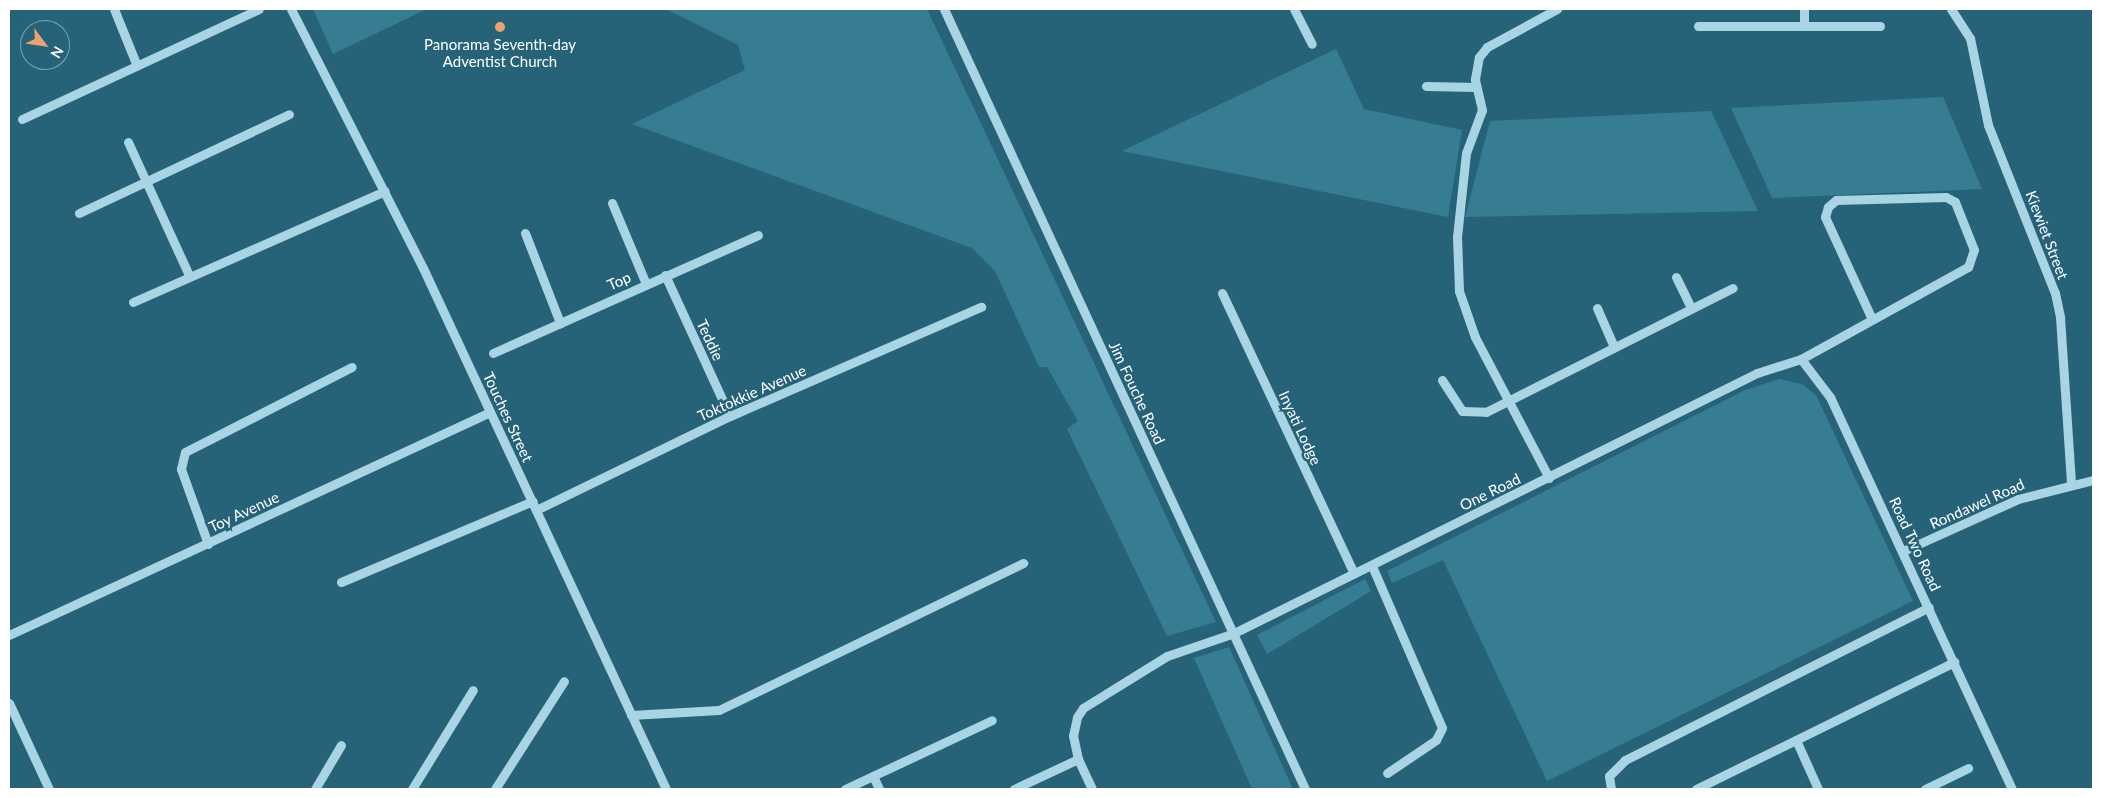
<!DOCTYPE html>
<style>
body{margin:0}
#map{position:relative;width:2102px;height:798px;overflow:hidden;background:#266379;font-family:Lato,sans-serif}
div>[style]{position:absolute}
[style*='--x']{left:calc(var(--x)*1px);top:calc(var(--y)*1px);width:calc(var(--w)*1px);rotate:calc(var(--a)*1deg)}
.green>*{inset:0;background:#367d94}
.minor>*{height:9px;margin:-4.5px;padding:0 4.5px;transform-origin:4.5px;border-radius:4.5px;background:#a8d4e3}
.dots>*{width:14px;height:14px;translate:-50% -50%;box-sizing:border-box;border:2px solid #266379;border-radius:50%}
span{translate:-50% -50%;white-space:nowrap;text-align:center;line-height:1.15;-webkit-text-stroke:5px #266379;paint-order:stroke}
.poi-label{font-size:15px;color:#fff}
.street-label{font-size:15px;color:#fff}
.frame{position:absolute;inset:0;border:10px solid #fff;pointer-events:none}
.north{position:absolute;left:20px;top:20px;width:50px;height:50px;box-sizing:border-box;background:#266379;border:1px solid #7da1af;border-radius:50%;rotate:121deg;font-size:14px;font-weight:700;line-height:20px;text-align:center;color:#fff}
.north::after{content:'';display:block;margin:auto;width:18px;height:22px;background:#eca26e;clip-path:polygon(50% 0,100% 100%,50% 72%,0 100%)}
</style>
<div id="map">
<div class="green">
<i style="clip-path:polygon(313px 9px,427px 9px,333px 54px)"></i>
<i style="clip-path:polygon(666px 9px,927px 9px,1216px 622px,1167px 636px,1067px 429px,1078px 421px,1047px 367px,1039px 367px,995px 271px,972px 248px,632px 124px,745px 70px,738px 45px)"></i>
<i style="clip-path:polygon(1336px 49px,1364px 109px,1462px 130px,1448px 217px,1122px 151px)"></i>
<i style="clip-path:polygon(1943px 97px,1982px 189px,1772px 198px,1731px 108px)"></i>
<i style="clip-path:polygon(1711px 111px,1758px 211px,1465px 217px,1490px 121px)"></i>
<i style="clip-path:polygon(1779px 379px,1802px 384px,1816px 395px,1913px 601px,1547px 781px,1443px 560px,1392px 583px,1387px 571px,1745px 390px)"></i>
<i style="clip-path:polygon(1365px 579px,1371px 591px,1267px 654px,1257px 635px)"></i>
<i style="clip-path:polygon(1229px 647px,1293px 789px,1252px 789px,1194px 658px)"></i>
</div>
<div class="minor">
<i style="--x:114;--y:9;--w:61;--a:68"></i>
<i style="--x:291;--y:9;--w:291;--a:63"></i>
<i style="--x:423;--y:268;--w:575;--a:65"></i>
<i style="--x:944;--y:9;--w:859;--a:65.16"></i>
<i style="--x:1294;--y:9;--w:39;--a:63"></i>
<i style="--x:1951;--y:9;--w:35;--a:57"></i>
<i style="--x:1970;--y:38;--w:89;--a:78.3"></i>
<i style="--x:1988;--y:125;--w:181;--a:68.3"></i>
<i style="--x:2055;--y:293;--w:25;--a:78"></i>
<i style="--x:2060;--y:317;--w:166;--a:86.2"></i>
<i style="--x:1698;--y:26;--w:182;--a:0"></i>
<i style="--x:1804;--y:26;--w:17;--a:-90"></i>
<i style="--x:1426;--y:86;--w:50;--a:1.1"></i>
<i style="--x:22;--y:119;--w:261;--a:-24.9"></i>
<i style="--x:128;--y:142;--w:146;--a:65.4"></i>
<i style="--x:612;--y:203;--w:88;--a:67.2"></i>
<i style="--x:79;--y:213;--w:232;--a:-25.2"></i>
<i style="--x:525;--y:233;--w:97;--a:68.7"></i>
<i style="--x:665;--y:275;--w:155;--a:65.3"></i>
<i style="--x:1676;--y:277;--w:34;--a:64"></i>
<i style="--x:1222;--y:293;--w:310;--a:64.8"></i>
<i style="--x:133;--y:302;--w:275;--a:-23.8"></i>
<i style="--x:1597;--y:308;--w:43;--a:66.4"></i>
<i style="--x:493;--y:353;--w:290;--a:-24"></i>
<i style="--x:1801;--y:359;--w:191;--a:-28.9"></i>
<i style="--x:1968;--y:267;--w:18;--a:-71"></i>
<i style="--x:1974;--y:250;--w:52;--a:-111.6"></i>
<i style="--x:1955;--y:202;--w:10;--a:-151"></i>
<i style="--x:1946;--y:197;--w:110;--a:178.4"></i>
<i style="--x:1836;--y:200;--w:11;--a:139"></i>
<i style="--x:1828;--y:207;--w:10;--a:107"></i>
<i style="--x:1825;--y:217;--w:110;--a:65.3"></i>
<i style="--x:1442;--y:380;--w:37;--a:57"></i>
<i style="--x:1462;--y:411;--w:24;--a:2"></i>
<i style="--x:1486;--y:412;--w:276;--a:-26.7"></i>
<i style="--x:1549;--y:478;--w:159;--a:-117.7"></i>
<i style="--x:1475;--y:337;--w:49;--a:-109.2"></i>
<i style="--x:1459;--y:291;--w:54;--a:-92.1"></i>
<i style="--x:1457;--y:237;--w:84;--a:-83.9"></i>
<i style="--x:1466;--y:153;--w:46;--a:-69.6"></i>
<i style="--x:1482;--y:110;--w:32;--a:-103"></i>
<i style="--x:1475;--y:79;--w:22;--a:-80"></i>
<i style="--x:1479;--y:57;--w:13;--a:-51"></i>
<i style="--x:1487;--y:47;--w:80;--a:-28.5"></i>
<i style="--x:536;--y:510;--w:216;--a:-25.9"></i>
<i style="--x:730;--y:416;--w:274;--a:-23.5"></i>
<i style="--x:208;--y:544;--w:80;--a:-109.8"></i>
<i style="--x:181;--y:469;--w:17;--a:-77"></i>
<i style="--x:185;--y:452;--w:187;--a:-27"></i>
<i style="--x:1903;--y:551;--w:126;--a:-24.3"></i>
<i style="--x:2018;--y:499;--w:77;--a:-14.2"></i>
<i style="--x:1372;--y:566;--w:176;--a:66.6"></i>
<i style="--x:1442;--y:728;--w:13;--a:117"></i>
<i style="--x:1436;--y:740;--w:59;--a:146"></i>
<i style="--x:341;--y:582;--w:208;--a:-22.9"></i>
<i style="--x:9;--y:635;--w:530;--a:-24.87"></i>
<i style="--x:9;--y:703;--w:95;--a:65.1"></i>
<i style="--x:631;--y:715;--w:88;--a:-3.3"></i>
<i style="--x:719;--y:710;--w:338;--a:-25.8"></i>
<i style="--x:1796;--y:740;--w:54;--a:65.8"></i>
<i style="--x:873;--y:776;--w:14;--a:65"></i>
<i style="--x:315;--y:789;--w:51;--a:-59.4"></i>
<i style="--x:412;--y:789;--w:116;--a:-58.4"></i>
<i style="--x:495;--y:789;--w:128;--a:-57.4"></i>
<i style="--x:845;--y:789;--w:162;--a:-25.1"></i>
<i style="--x:1014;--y:789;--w:71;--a:-25.1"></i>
<i style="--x:1092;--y:789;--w:33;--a:-115"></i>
<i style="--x:1078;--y:759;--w:24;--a:-102"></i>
<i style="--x:1073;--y:736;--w:19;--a:-78"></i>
<i style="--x:1077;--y:717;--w:11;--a:-56"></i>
<i style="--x:1083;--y:708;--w:99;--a:-31.8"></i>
<i style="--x:1167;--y:656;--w:71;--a:-18.9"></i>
<i style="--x:1234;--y:633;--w:584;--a:-26.43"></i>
<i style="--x:1757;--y:373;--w:46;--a:-17.7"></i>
<i style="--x:1801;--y:359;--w:48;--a:52.7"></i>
<i style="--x:1830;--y:397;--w:432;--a:65.1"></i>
<i style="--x:1611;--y:789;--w:13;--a:-99"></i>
<i style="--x:1609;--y:776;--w:23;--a:-45"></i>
<i style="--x:1625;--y:760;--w:340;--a:-26.7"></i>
<i style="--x:1696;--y:789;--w:288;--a:-26.2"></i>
<i style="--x:1925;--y:789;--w:48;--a:-26"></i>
</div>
<div class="dots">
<i style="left:500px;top:27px;background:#eca26e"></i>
</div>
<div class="poi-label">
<span style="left:500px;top:53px">Panorama Seventh-day<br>Adventist Church</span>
</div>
<div class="street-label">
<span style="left:2047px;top:235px;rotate:69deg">Kiewiet Street</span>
<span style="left:619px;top:281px;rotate:-24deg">Top</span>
<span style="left:710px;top:340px;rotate:65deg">Teddie</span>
<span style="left:752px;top:393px;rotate:-24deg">Toktokkie Avenue</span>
<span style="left:1137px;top:393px;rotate:65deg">Jim Fouche Road</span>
<span style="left:508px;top:417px;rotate:65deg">Touches Street</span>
<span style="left:1300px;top:428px;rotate:65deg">Inyati Lodge</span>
<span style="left:1490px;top:492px;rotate:-26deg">One Road</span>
<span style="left:1977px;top:504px;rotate:-24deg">Rondawel Road</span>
<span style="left:244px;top:512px;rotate:-25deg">Toy Avenue</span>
<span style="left:1915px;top:544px;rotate:65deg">Road Two Road</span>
</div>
<div class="frame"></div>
<div class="north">N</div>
</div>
